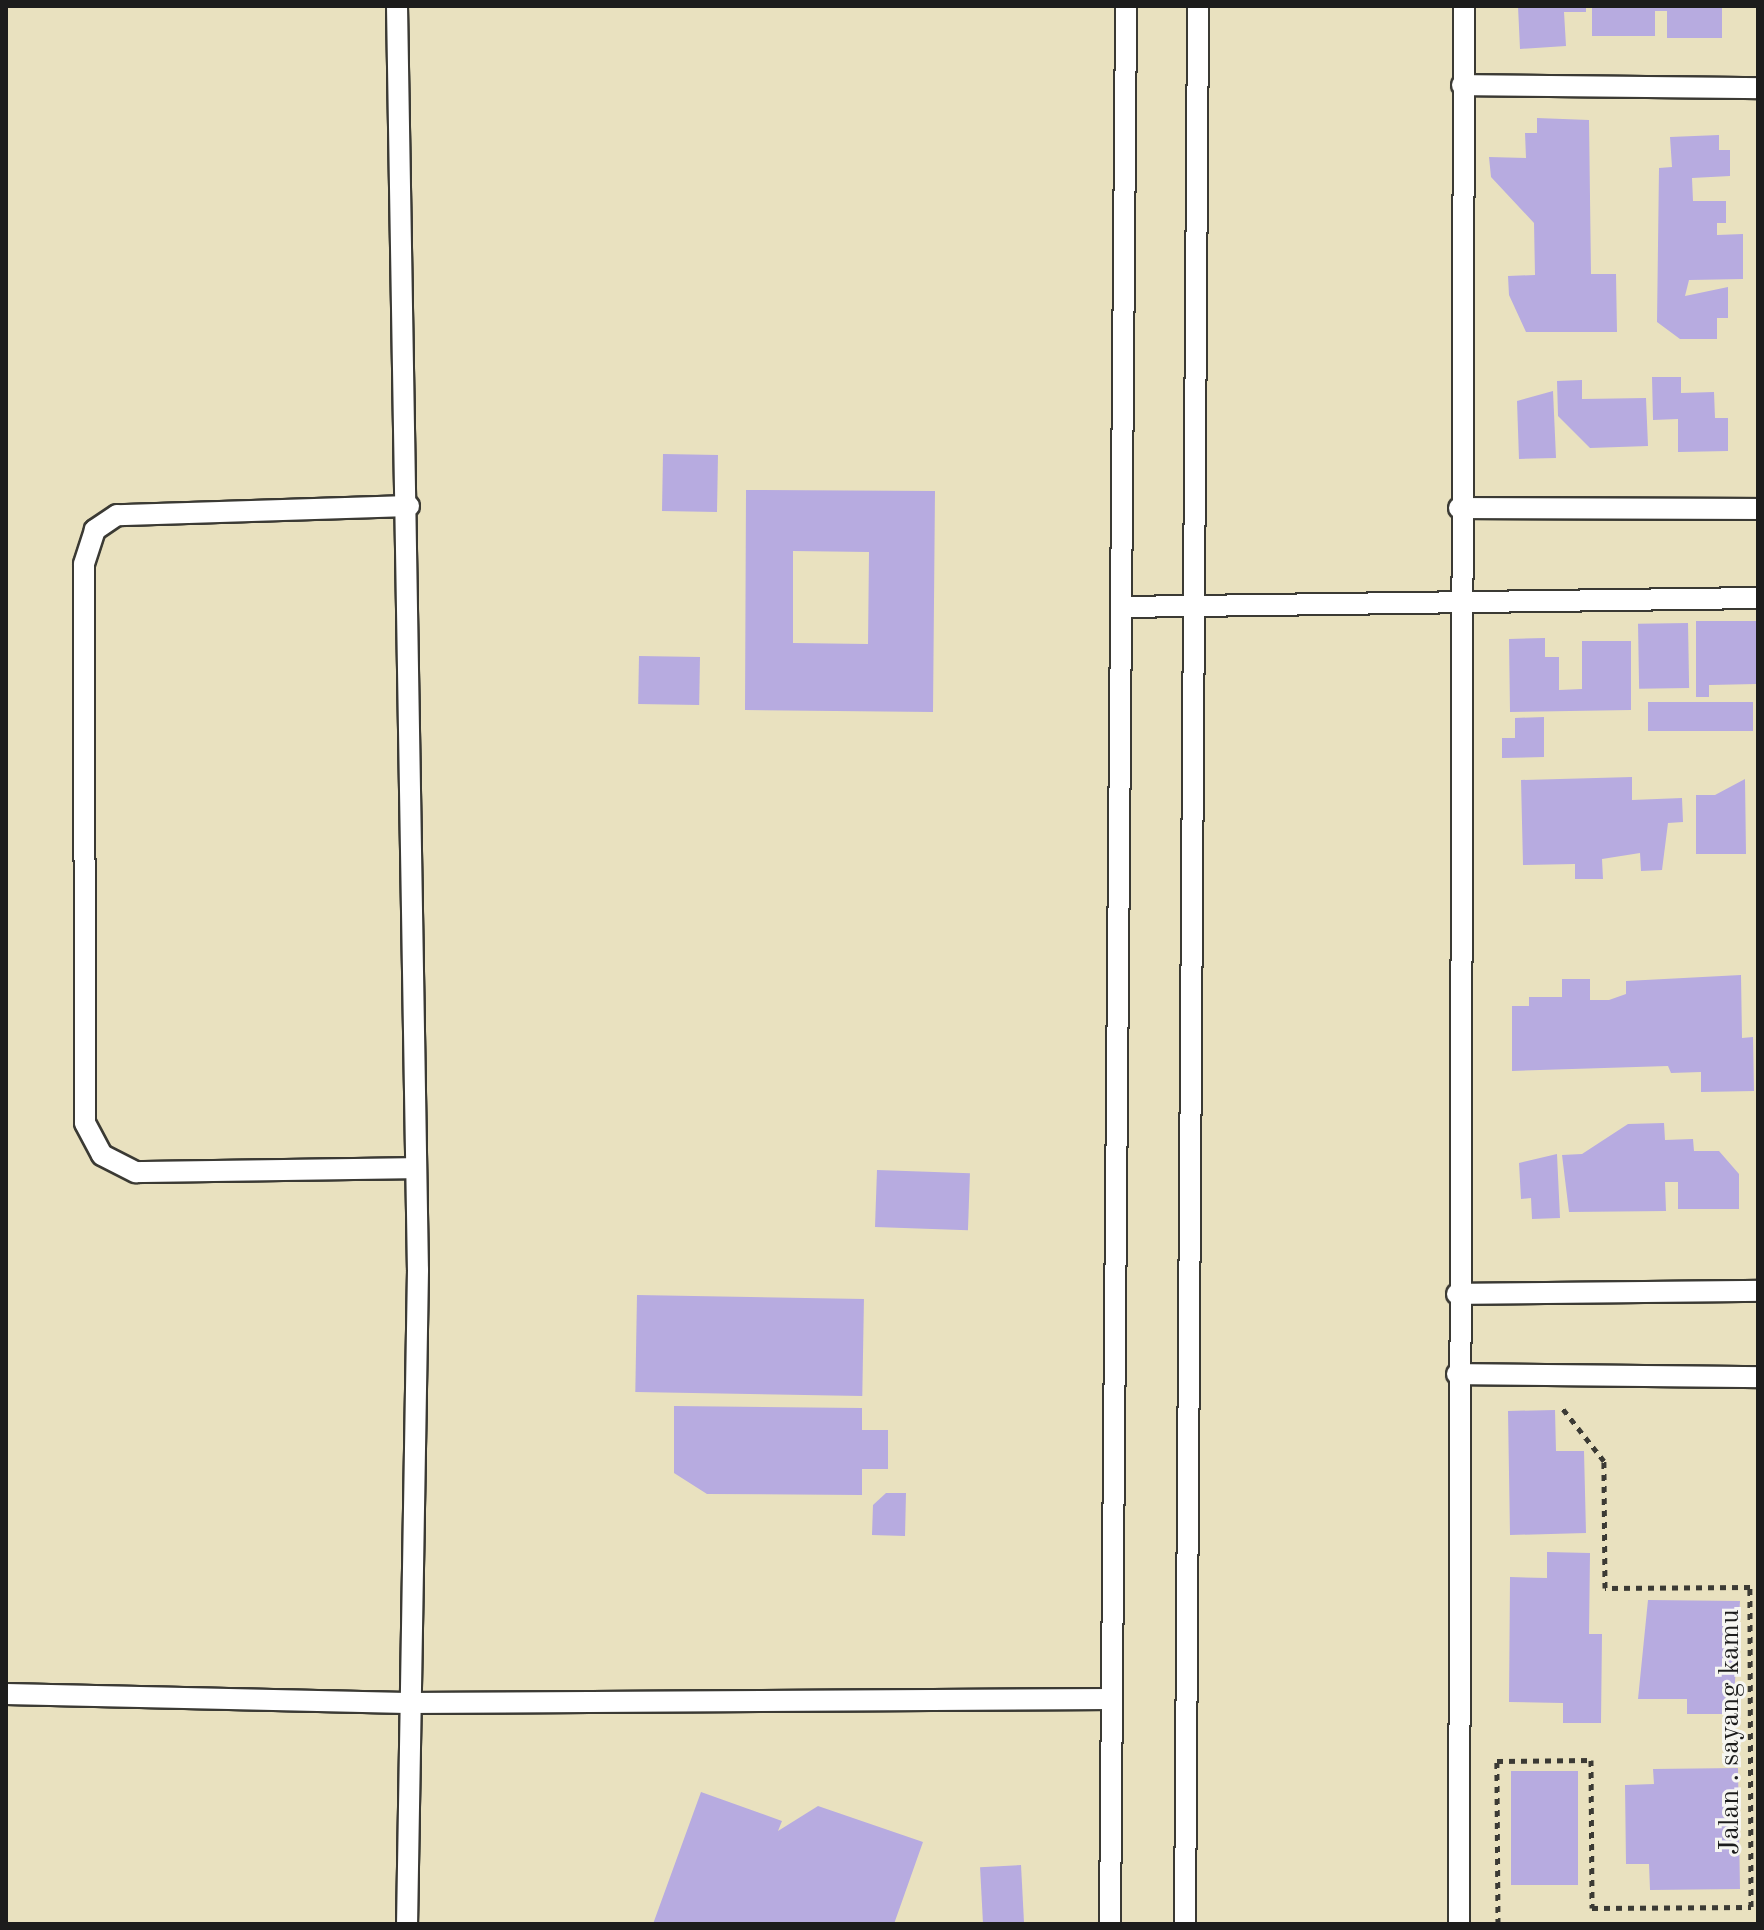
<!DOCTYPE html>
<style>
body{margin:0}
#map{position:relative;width:1764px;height:1930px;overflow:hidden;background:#e9e1bf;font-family:"Old Standard TT",serif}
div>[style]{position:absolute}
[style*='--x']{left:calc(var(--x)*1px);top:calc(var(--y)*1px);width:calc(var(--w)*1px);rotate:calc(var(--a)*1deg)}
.building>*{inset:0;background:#b7abe0;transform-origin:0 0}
.path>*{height:5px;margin-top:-2.5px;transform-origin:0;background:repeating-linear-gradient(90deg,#3b3a34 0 6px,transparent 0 12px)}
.roads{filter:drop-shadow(2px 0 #3b3a34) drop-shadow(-2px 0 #3b3a34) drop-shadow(0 2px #3b3a34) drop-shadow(0 -2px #3b3a34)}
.service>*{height:20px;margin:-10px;padding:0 10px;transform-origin:10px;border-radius:10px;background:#fff}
span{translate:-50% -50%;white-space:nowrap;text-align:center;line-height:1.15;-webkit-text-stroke:6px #f6f6f2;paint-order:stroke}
.street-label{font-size:28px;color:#1c1c1c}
.frame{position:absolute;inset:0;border:8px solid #1c1c1c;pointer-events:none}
</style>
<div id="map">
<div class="building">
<i style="clip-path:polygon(1518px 6px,1586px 6px,1586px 12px,1564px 12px,1566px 46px,1520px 49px)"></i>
<i style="clip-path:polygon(1592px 6px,1722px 6px,1722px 38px,1667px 38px,1667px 11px,1655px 11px,1655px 36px,1592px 36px)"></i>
<i style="clip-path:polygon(1537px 118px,1589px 120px,1591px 274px,1616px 274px,1617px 332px,1526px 332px,1509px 295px,1508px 276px,1535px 275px,1534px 223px,1491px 177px,1489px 157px,1526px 158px,1525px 133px,1537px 133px)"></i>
<i style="clip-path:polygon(1719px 135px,1719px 150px,1730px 150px,1730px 176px,1692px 178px,1693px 201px,1726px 201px,1726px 223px,1717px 223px,1717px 235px,1743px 234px,1743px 279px,1689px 280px,1685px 296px,1728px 287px,1728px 318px,1717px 318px,1717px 339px,1680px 339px,1657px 322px,1659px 168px,1672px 167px,1670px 137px)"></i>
<i style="clip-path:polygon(1652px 377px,1681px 377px,1681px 393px,1714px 392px,1715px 418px,1728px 418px,1728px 451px,1678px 452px,1678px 419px,1653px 420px)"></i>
<i style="clip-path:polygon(1582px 380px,1582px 399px,1646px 398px,1648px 446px,1590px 448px,1558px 416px,1557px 381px)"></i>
<i style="clip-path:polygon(1553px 391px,1556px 458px,1519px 459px,1517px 401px)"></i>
<i style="left:663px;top:454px;width:55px;height:57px;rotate:1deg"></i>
<i style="clip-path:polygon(evenodd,746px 490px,935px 491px,933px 712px,745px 710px,746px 490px,793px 551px,869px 552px,868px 644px,793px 643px,793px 551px)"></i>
<i style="clip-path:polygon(1696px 621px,1756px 621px,1756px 684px,1709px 685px,1709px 697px,1696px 697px)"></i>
<i style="left:1688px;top:623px;width:65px;height:50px;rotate:89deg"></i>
<i style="clip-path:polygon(1545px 638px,1545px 657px,1559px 657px,1559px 690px,1582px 689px,1582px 641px,1631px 641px,1631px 710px,1510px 712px,1509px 639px)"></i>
<i style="left:639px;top:656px;width:61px;height:48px;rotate:1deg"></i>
<i style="left:1648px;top:702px;width:105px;height:29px"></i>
<i style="clip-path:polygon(1544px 717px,1544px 757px,1502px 758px,1502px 738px,1515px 738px,1515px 718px)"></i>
<i style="clip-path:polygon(1632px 777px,1632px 800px,1682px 798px,1683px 822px,1668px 823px,1662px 870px,1641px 871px,1640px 853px,1602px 859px,1603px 879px,1575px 879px,1575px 864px,1523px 865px,1521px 780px)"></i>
<i style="clip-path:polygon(1745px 779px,1746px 854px,1696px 854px,1696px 795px,1715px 795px)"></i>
<i style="clip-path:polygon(1741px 975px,1742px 1038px,1753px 1037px,1754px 1091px,1701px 1092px,1701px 1072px,1671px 1073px,1668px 1066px,1512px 1071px,1512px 1006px,1529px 1006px,1529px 997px,1562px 997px,1562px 979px,1590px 979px,1590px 1000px,1609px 1000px,1626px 994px,1626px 981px)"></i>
<i style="clip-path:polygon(1664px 1123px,1665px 1140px,1693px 1139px,1694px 1151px,1719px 1151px,1739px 1174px,1739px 1209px,1678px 1209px,1678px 1182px,1665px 1182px,1666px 1211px,1569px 1212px,1562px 1155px,1582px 1154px,1628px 1124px)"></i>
<i style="clip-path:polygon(1557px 1154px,1560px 1218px,1532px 1219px,1531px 1198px,1521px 1199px,1519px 1163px)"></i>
<i style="left:877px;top:1170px;width:93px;height:57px;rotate:2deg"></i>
<i style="left:637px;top:1295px;width:227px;height:97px;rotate:1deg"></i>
<i style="clip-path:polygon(674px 1406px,862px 1408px,862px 1430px,888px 1430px,888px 1469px,862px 1469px,862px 1495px,707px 1494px,674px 1473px)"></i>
<i style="clip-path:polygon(1555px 1410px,1556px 1451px,1584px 1451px,1586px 1533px,1510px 1535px,1508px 1411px)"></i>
<i style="clip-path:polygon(886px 1493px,906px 1493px,905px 1536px,872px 1535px,873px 1505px)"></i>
<i style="clip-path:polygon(1547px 1552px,1590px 1553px,1589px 1634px,1602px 1634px,1601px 1723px,1563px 1723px,1563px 1703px,1509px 1702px,1510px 1577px,1547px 1578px)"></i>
<i style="clip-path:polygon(1648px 1600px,1740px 1601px,1733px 1714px,1687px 1714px,1687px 1699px,1638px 1699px)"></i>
<i style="clip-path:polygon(1738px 1768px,1740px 1889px,1650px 1890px,1649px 1864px,1626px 1864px,1625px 1785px,1654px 1784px,1653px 1769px)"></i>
<i style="left:1511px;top:1771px;width:67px;height:114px"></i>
<i style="clip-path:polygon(701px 1792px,782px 1821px,778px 1831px,818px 1806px,923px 1842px,894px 1924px,653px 1924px)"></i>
<i style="left:1021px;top:1865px;width:59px;height:41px;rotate:87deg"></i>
</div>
<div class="path">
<i style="--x:1498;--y:1924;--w:163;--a:-90.4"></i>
<i style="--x:1497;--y:1761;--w:94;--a:-0.6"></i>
<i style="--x:1591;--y:1760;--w:148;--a:89.6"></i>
<i style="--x:1592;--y:1908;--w:159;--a:-0.4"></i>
<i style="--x:1751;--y:1907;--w:320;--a:-90.2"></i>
<i style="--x:1750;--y:1587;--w:145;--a:179.6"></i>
<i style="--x:1605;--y:1588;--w:127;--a:-90.5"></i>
<i style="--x:1604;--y:1461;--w:71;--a:-128.2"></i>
</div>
<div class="roads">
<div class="service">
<i style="--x:397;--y:6;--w:1264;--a:89.05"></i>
<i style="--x:418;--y:1270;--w:654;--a:90.96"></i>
<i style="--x:1462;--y:85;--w:296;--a:0.6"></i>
<i style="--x:409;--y:506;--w:292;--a:178.2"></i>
<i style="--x:117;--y:515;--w:27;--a:146"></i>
<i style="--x:95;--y:530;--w:36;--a:108"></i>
<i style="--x:84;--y:564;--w:559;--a:89.9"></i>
<i style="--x:85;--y:1123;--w:36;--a:62"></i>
<i style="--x:102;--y:1155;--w:38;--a:27"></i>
<i style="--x:136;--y:1172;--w:278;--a:-0.8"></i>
<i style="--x:1459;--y:508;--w:299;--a:0.2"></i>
<i style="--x:1121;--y:607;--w:637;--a:-0.81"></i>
<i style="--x:1457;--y:1294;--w:301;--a:-0.6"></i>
<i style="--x:1457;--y:1374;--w:301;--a:0.6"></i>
<i style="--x:6;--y:1694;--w:401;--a:1.3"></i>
<i style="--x:407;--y:1703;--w:705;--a:-0.33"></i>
<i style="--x:1110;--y:1924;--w:1918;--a:-89.52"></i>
<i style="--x:1185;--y:1924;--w:1918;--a:-89.61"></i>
<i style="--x:1459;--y:1924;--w:1918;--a:-89.85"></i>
</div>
</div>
<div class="street-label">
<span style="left:1731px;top:1732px;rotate:-90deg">Jalan . sayang kamu</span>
</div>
<div class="frame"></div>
</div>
